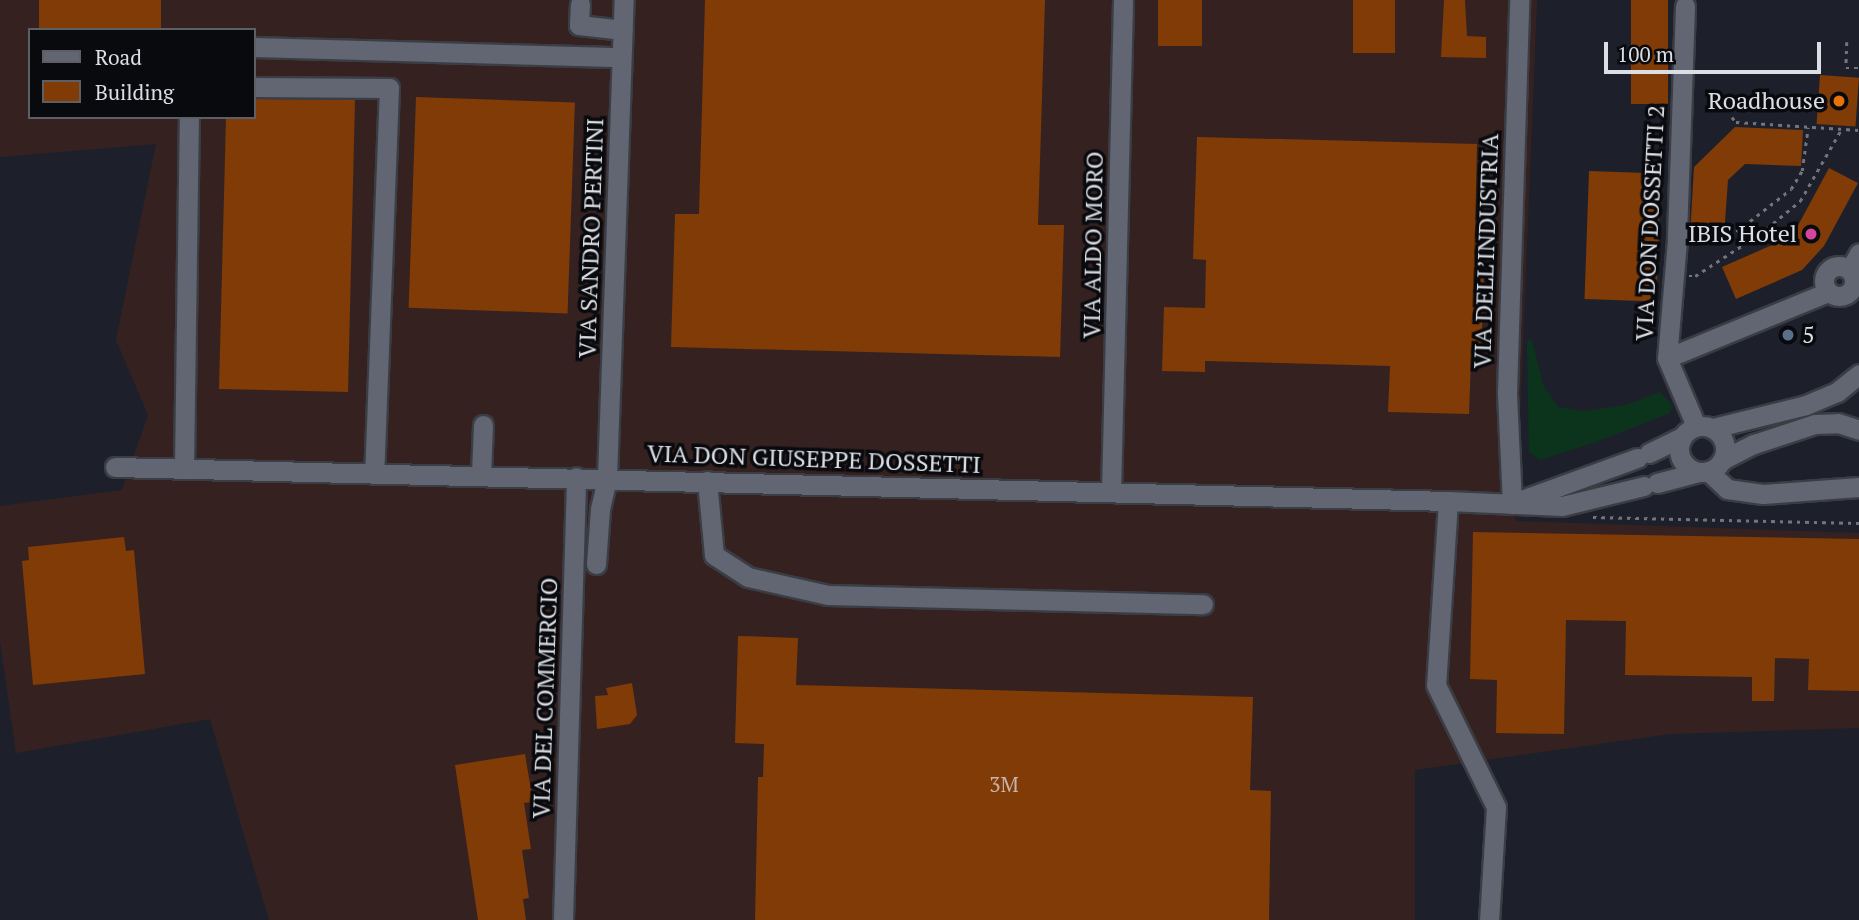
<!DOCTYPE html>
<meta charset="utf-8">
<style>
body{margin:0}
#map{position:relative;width:1859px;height:920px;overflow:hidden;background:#1d202a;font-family:"PT Serif",serif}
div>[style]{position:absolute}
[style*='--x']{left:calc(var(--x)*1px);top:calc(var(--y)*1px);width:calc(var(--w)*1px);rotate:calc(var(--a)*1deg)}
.industrial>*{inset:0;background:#352220}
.green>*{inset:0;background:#0c341d}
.building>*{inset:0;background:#803b06;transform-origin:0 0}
.path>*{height:2.5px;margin-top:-1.25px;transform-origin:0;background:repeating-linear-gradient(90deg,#73757e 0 3.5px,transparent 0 8.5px)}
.roads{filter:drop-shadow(2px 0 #3b3d45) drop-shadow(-2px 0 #3b3d45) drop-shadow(0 2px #3b3d45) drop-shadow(0 -2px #3b3d45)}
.minor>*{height:19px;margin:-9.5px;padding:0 9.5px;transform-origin:9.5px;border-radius:9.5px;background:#626672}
.minor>.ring{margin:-9.5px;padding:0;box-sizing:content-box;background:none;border:19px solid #626672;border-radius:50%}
.dots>*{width:19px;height:19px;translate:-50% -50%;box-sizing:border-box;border:4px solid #090a0e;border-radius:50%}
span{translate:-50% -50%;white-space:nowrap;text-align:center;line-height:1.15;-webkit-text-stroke:7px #090a0e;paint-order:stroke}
.number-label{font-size:21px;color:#c5b5ad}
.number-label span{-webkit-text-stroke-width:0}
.poi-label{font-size:24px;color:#dcdee5}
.right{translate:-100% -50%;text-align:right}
.left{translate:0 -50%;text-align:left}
.street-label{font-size:24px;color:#dcdee5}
.legend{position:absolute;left:28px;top:28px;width:228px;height:91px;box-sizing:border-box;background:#090a0e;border:2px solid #5d5f64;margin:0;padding:9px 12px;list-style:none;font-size:21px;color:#dcdee5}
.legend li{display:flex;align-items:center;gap:14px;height:35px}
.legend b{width:35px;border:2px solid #5d5f64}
.scale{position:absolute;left:1604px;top:42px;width:217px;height:32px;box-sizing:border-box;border:4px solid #dcdee5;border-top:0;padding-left:9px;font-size:21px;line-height:24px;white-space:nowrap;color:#dcdee5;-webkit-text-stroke:5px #090a0e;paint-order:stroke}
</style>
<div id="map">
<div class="industrial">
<i style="clip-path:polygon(evenodd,0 0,1537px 0,1519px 441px,1522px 467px,1515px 521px,1859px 533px,1859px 728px,1670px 734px,1415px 770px,1415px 920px,269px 920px,210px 719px,16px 753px,0 641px,0 506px,122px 490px,148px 415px,116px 340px,156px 144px,0 157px,0 0,30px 30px,254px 30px,254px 117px,30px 117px,30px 30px)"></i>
</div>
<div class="green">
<i style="clip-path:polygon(1532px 340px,1543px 385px,1558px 407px,1583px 411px,1626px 405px,1660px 392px,1673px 406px,1670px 413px,1596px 442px,1540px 460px,1529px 452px,1527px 341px)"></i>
</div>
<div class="building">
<i style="left:39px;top:0;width:122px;height:30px"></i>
<i style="clip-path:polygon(705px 0,1045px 0,1038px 225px,1064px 225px,1060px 357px,671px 347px,675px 214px,699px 214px)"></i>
<i style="left:1158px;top:0;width:44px;height:46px"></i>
<i style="left:1353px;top:0;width:42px;height:53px"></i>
<i style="clip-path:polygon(1444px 0,1465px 0,1467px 36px,1486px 37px,1486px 58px,1441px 57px)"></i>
<i style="left:1631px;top:0;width:37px;height:104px"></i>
<i style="left:1820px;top:75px;width:39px;height:49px;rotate:4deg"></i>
<i style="left:416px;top:97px;width:159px;height:211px;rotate:2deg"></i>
<i style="clip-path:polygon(254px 99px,355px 100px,348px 392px,219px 389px,226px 117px,254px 117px)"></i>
<i style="clip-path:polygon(1735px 127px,1803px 130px,1801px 166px,1745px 164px,1728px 180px,1724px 236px,1690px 235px,1694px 167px)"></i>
<i style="clip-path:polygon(1197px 137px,1477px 144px,1475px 239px,1485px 239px,1481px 358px,1471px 358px,1469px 414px,1388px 412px,1390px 366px,1205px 361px,1205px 372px,1162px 371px,1164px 307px,1205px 308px,1206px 260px,1193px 259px)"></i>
<i style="clip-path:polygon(1829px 168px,1858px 183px,1824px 246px,1802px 270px,1736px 299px,1722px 267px,1788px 238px,1795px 231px)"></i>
<i style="left:1589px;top:171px;width:72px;height:128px;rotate:2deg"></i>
<i style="clip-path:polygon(1473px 532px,1859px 539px,1859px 691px,1808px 690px,1809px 659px,1775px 658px,1774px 701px,1752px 701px,1752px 677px,1625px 675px,1626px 621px,1566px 620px,1564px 734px,1496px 733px,1497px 680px,1470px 679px)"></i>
<i style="clip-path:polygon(124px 537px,126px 551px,134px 550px,145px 674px,33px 685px,22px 561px,29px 560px,28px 547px)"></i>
<i style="clip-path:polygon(738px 636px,798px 638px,796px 685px,1253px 697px,1250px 790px,1271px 791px,1269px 920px,755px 920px,758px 777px,763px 777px,764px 744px,735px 743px)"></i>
<i style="clip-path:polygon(632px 683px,637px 715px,630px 724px,597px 729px,595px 696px,608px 695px,606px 688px)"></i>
<i style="clip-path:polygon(525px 754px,533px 802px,524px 803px,531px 849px,522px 850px,529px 898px,523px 899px,526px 920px,478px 920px,455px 765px)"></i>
</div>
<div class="path">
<i style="--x:1847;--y:42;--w:26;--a:92"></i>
<i style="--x:1846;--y:68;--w:13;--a:0"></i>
<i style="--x:1732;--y:117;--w:6;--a:51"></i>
<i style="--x:1736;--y:122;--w:123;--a:3.7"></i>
<i style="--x:1693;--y:241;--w:30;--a:2"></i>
<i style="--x:1723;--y:242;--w:86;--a:-37.9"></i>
<i style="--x:1791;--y:189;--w:21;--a:-59"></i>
<i style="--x:1802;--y:171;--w:44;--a:-82.2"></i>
<i style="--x:1689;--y:276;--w:6;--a:0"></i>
<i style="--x:1695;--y:276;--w:77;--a:-32.9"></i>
<i style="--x:1760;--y:234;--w:52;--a:-39.5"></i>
<i style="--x:1800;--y:201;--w:82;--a:-60"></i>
<i style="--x:1593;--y:517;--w:266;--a:1.3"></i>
</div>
<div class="roads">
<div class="minor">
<i style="--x:580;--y:4;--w:21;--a:93"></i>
<i style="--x:579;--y:25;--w:44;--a:6.5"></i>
<i style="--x:1685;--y:6;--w:234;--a:92"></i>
<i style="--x:1677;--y:240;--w:118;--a:94.8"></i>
<i style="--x:1667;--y:358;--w:74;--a:66.9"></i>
<i style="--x:254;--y:47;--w:367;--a:1.6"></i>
<i style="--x:254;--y:87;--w:135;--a:0.4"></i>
<i style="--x:389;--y:88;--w:385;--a:92.2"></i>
<i class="ring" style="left:1824px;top:266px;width:11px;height:11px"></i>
<i style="--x:1850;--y:270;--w:19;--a:-62"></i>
<i style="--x:1667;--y:358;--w:174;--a:-22.3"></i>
<i class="ring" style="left:1679px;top:426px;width:27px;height:27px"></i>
<i style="--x:1713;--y:428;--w:96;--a:-13.9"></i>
<i style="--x:1806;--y:405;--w:34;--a:-23"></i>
<i style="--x:1837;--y:392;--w:28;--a:-39"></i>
<i style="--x:1649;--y:453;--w:37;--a:-26"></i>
<i style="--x:1722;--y:460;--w:36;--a:-27"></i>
<i style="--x:1754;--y:444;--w:64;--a:-18.2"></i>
<i style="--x:1815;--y:424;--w:23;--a:-2"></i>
<i style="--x:1838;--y:423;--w:22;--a:18"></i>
<i style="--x:115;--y:467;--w:1333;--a:1.46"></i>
<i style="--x:1448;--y:501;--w:114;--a:2.5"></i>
<i style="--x:1562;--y:506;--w:84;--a:-13.7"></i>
<i style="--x:184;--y:468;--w:351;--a:-89.2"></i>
<i style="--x:1708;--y:471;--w:26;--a:43"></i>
<i style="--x:1727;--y:489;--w:36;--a:8"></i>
<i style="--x:1763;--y:494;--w:96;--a:-4.2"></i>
<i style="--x:481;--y:475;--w:50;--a:-87.7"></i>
<i style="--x:707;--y:481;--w:74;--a:84.6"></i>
<i style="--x:714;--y:555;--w:40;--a:32.9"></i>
<i style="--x:748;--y:577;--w:82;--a:12.7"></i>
<i style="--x:828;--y:595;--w:375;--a:1.4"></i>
<i style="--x:1657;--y:483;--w:43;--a:-14.7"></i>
<i style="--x:1111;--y:492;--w:492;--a:-88.6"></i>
<i style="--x:1448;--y:501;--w:184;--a:93.7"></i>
<i style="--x:1436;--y:685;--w:136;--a:63.8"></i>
<i style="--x:1496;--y:807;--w:113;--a:93.5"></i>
<i style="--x:1519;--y:501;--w:126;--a:-20"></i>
<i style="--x:1512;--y:504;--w:112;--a:-92.6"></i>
<i style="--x:1507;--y:392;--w:392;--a:-88.2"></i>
<i style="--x:596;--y:564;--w:55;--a:-85.8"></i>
<i style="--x:600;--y:509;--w:32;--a:-77"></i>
<i style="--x:607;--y:478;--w:478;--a:-88"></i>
<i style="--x:563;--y:920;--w:443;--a:-88.3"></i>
</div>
</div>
<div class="dots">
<i style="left:1839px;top:101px;background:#e8710a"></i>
<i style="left:1811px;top:234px;background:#d1479c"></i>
<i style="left:1788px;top:335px;background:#5c6f8a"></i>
</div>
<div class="number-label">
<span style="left:1004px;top:784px">3M</span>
</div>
<div class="poi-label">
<span class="right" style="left:1825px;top:101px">Roadhouse</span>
<span class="right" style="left:1797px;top:234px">IBIS Hotel</span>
<span class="left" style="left:1802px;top:335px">5</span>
</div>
<div class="street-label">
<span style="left:1650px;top:223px;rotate:-87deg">VIA DON DOSSETTI 2</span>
<span style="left:591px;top:238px;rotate:-88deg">VIA SANDRO PERTINI</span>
<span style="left:1093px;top:245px;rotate:-89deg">VIA ALDO MORO</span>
<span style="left:1486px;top:251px;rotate:-88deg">VIA DELL’INDUSTRIA</span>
<span style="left:814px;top:459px;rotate:2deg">VIA DON GIUSEPPE DOSSETTI</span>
<span style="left:545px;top:698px;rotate:-88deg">VIA DEL COMMERCIO</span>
</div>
<ul class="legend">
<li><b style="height:9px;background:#626672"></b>Road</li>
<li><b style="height:19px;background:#803b06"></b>Building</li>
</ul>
<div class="scale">100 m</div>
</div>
